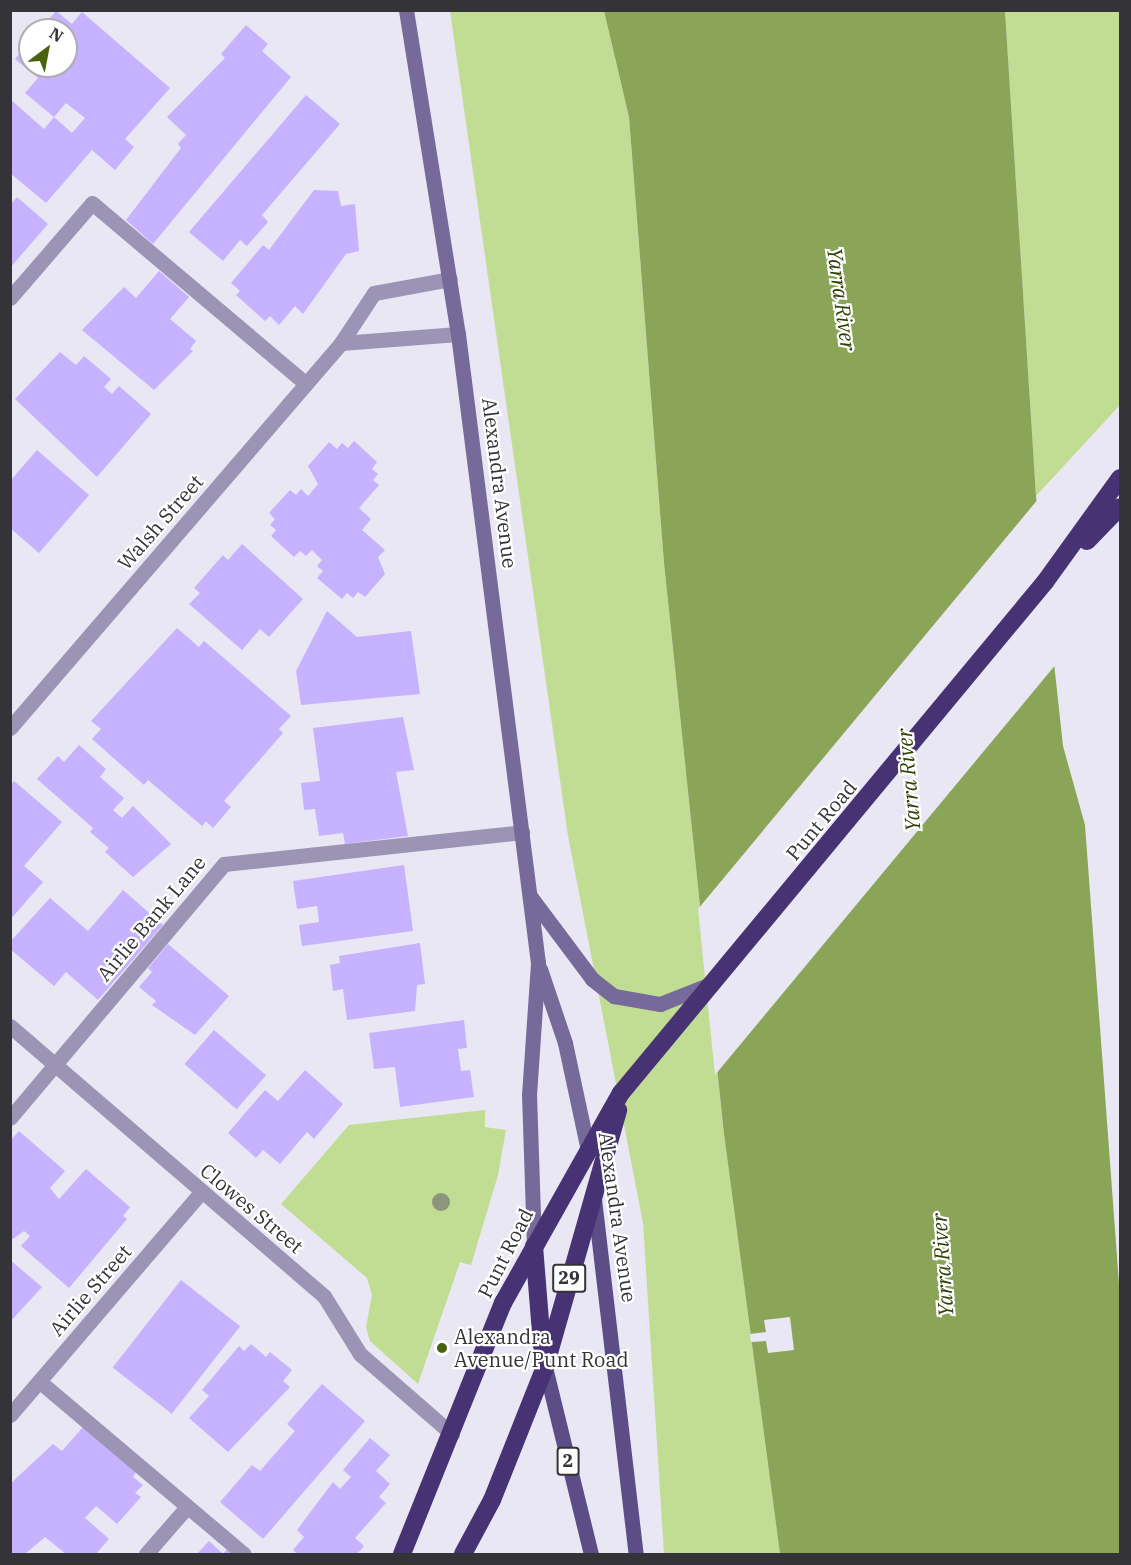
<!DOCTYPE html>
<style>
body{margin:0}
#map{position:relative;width:1131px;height:1565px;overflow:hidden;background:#e9e7f3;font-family:"IBM Plex Serif",serif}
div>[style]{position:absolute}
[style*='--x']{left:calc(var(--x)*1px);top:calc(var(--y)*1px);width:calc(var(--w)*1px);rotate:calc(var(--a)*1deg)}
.green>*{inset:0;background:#c1dd93}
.water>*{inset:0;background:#8aa558}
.pier>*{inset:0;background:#e9e7f3}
.building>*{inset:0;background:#c6b2ff;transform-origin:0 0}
.lane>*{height:15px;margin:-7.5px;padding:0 7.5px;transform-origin:7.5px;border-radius:7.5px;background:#9b94b5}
.street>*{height:15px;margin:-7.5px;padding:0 7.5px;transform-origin:7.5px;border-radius:7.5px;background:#9b94b5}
.secondary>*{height:15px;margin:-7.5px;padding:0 7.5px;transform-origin:7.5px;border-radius:7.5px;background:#766a9a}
.primary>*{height:15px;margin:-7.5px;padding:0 7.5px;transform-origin:7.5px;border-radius:7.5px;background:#5d4d86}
.highway>*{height:18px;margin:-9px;padding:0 9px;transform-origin:9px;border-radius:9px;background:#473274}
.trees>*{width:18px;height:18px;margin:-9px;border-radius:50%;background:#8d967d}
.dots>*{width:16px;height:16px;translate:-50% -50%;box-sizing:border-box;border:3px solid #fff;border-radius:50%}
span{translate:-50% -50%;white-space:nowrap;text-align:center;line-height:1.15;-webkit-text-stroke:4.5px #fff;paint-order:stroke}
.shield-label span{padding:2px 4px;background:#fff;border:2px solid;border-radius:4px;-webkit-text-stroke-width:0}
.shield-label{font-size:18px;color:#343337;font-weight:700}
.street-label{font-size:20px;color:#343337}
.poi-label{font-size:20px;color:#343337}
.left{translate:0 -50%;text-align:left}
.water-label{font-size:21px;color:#2f4004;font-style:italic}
.frame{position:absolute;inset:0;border:12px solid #343337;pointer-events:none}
.north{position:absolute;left:18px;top:18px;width:60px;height:60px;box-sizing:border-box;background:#fff;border:2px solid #aeadaf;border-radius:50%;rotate:32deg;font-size:16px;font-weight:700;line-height:24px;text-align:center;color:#343337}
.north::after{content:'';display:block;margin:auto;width:21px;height:27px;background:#4a610e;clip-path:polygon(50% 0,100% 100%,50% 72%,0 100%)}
</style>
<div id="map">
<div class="green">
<i style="clip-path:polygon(450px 11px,604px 11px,629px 117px,664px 563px,724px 1134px,780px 1554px,664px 1554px,643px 1223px,568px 836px)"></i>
<i style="clip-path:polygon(1005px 11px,1120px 11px,1120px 405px,1036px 496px)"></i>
<i style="clip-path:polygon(485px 1110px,485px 1127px,506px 1130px,498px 1175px,471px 1265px,460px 1262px,418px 1384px,370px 1341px,366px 1327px,372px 1295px,367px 1278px,281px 1204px,349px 1125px)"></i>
</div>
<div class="water">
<i style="clip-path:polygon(604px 11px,1005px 11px,1036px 496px,1063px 746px,1085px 825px,1120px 1297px,1120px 1554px,780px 1554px,724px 1134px,664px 563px,629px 117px)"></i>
</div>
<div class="pier">
<i style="clip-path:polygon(1039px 498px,1057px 663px,715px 1075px,698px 909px)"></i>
<i style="clip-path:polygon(790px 1317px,794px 1350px,768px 1353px,766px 1341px,751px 1342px,750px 1334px,766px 1332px,764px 1320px)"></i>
</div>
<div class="building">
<i style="clip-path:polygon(evenodd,56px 11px,72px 24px,82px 12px,170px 88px,125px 139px,134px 147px,115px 170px,92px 150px,46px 203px,10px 173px,10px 99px,44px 129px,54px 117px,25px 93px,38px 78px,15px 59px,30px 41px,30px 66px,66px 66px,66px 30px,40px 30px,56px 11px,66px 103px,85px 118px,72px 133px,54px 117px,66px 103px)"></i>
<i style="clip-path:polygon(246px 25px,268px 44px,262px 51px,291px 77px,153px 244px,126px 220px,181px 148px,178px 144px,186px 135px,167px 117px,225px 58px,221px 54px)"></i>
<i style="clip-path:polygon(306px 95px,340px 124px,262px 215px,268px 222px,247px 246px,240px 240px,223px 261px,189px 232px)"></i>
<i style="clip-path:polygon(314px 190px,338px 191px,341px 206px,355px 204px,359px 251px,346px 254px,303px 314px,295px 306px,279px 325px,270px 316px,265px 321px,236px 295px,240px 291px,231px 283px,263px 245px,269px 250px)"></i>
<i style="clip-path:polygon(17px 197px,48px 224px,10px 268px,10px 205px)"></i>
<i style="clip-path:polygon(159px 271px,189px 297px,170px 319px,196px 341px,190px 349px,193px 351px,154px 390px,82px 330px,124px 287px,136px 298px)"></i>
<i style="clip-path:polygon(60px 352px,76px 365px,84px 356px,111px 379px,104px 387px,112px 394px,119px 386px,151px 414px,97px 477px,15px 399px)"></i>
<i style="clip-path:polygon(354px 441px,377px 462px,372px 469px,378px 474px,373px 480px,379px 485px,359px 508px,371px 519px,362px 530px,385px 550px,378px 557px,385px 574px,365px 597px,358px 592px,353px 598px,347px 593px,342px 599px,317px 578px,323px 571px,317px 566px,322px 560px,312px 550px,306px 556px,300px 551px,294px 557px,271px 536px,276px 530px,270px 525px,275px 519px,269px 513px,290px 490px,296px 495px,301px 489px,308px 496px,318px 484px,308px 466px,329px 442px,337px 449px,342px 443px,348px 448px)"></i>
<i style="clip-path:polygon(37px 450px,89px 495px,39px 553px,10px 528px,10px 481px)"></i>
<i style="clip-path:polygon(242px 544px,303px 599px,269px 637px,260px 629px,242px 650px,189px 604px,200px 593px,194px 588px,223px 555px,228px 560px)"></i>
<i style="clip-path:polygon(327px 611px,357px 637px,411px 631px,420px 694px,301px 705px,296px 671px)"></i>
<i style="clip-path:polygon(177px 628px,199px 647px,204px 641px,291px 716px,279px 729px,283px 733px,224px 801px,231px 807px,213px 828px,206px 821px,202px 826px,148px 780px,144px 785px,92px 739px,101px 729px,91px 721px)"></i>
<i style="clip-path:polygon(403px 717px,414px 770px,396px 772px,408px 836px,345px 844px,343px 833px,319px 836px,315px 809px,304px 810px,301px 783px,320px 781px,313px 728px)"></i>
<i style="clip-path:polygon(79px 745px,106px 769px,100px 777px,124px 798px,113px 810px,122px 818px,133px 806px,171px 844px,133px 877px,105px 852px,109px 848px,90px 832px,93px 828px,37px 779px,58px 756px,64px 762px)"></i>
<i style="clip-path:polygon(14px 781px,62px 822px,24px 866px,43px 882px,10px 920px,10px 786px)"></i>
<i style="clip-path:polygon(404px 865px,413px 931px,302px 946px,299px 925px,319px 922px,317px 906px,297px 909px,293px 881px)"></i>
<i style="clip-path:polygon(123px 890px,163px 925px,98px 1000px,66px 972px,54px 986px,10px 949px,10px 942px,50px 898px,88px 931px)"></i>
<i style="clip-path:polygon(420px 943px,425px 984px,417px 985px,415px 1011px,347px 1020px,343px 989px,333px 991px,330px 965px,340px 963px,339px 956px)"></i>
<i style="clip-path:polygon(168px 944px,229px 996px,195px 1035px,152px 1005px,156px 1001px,139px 987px,152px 972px,148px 968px)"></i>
<i style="clip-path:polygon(464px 1020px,467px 1048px,458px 1049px,461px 1071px,470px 1070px,474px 1097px,400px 1107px,395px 1067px,374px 1069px,369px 1033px)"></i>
<i style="left:214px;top:1030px;width:69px;height:45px;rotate:41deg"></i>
<i style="clip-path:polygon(305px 1070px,343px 1104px,314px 1139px,307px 1132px,280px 1164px,263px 1150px,256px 1158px,228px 1133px,265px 1090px,278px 1101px)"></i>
<i style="clip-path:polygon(19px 1131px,65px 1171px,50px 1188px,59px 1199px,86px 1169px,130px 1207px,123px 1216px,127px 1219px,69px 1288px,21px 1246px,30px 1236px,24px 1231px,10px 1241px,10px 1141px)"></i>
<i style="clip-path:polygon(10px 1260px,42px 1287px,10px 1322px)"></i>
<i style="left:181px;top:1280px;width:75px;height:111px;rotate:38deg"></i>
<i style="clip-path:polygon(251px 1344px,266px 1357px,270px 1352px,292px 1370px,283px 1381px,290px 1387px,228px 1452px,189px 1418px,209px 1396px,202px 1390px,239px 1346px,244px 1351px)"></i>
<i style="clip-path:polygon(322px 1384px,365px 1421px,263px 1539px,220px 1502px,252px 1465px,260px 1471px,295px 1431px,287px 1424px)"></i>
<i style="clip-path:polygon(83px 1427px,136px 1472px,133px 1477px,143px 1485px,135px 1493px,141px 1497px,117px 1524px,96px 1506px,85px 1518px,109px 1539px,96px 1554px,66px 1554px,45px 1537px,25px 1554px,10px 1554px,10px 1484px,53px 1444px,62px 1451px)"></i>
<i style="clip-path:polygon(370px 1438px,390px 1455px,376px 1471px,390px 1484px,379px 1497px,386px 1503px,355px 1538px,364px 1546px,357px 1554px,297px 1554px,293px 1550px,304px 1537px,297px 1530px,333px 1482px,340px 1489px,351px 1477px,343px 1470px)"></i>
<i style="clip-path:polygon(209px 1541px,223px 1554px,227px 1549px,234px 1554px,197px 1554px)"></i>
</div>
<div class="lane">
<i style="--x:10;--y:298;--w:125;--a:-49.2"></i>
<i style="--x:92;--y:203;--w:280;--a:40.2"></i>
<i style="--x:10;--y:1118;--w:332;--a:-49.9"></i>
<i style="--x:224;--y:864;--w:300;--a:-6.1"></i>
<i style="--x:39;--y:1381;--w:268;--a:40.2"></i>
<i style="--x:146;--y:1554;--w:61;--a:-49"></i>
</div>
<div class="street">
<i style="--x:341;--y:343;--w:117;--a:-4.4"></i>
<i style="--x:10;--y:728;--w:508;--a:-49.31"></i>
<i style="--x:341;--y:343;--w:60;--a:-56.6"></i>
<i style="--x:374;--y:293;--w:77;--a:-10.4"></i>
<i style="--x:10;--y:1026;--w:414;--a:40.7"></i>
<i style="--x:324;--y:1296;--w:68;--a:58.2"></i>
<i style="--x:360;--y:1354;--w:122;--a:41"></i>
<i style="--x:10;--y:1415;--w:294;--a:-49.4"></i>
</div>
<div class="secondary">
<i style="--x:406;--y:10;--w:328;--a:80.9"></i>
<i style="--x:458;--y:334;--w:634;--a:82.75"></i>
<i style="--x:538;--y:963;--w:131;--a:93.9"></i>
<i style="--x:529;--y:1094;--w:150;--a:88.1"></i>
<i style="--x:530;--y:896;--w:104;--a:53.2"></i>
<i style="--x:592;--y:979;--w:28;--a:38"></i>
<i style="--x:614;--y:996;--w:47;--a:9.9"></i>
<i style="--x:660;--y:1004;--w:52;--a:-21.6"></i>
<i style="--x:540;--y:969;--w:78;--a:71.3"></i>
<i style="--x:565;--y:1043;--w:105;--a:77.9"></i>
</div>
<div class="primary">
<i style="--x:594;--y:1199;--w:357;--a:83.3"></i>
<i style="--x:545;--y:1367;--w:193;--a:76.2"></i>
</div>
<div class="highway">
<i style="--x:1087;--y:541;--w:47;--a:-45.9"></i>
<i style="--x:534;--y:1246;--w:113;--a:85.4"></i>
<i style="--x:402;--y:1554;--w:271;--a:-68.1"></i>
<i style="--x:503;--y:1303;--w:241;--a:-60.7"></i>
<i style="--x:621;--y:1093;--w:664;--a:-50.32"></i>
<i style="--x:1045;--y:582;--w:128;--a:-54.2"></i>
<i style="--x:463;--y:1554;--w:61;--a:-61.8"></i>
<i style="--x:492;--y:1500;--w:143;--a:-68.3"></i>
<i style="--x:545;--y:1367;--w:267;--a:-74.1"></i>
</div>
<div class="trees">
<i style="left:441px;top:1202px"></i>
</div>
<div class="dots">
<i style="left:442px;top:1348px;background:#4a610e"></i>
</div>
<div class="shield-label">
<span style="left:569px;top:1278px">29</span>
<span style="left:568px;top:1461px">2</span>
</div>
<div class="street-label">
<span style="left:500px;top:483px;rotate:83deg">Alexandra Avenue</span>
<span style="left:160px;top:522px;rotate:-49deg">Walsh Street</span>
<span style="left:821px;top:820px;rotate:-50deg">Punt Road</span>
<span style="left:151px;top:918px;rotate:-50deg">Airlie Bank Lane</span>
<span style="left:252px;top:1208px;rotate:40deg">Clowes Street</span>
<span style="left:618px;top:1217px;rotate:82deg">Alexandra Avenue</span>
<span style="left:505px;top:1253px;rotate:-63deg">Punt Road</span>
<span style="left:90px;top:1290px;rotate:-49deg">Airlie Street</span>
</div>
<div class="poi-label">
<span class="left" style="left:454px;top:1348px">Alexandra<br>Avenue/Punt Road</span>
</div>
<div class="water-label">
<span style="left:842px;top:299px;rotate:82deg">Yarra River</span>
<span style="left:908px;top:780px;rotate:-95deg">Yarra River</span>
<span style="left:942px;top:1265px;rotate:-94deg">Yarra River</span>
</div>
<div class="frame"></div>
<div class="north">N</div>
</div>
